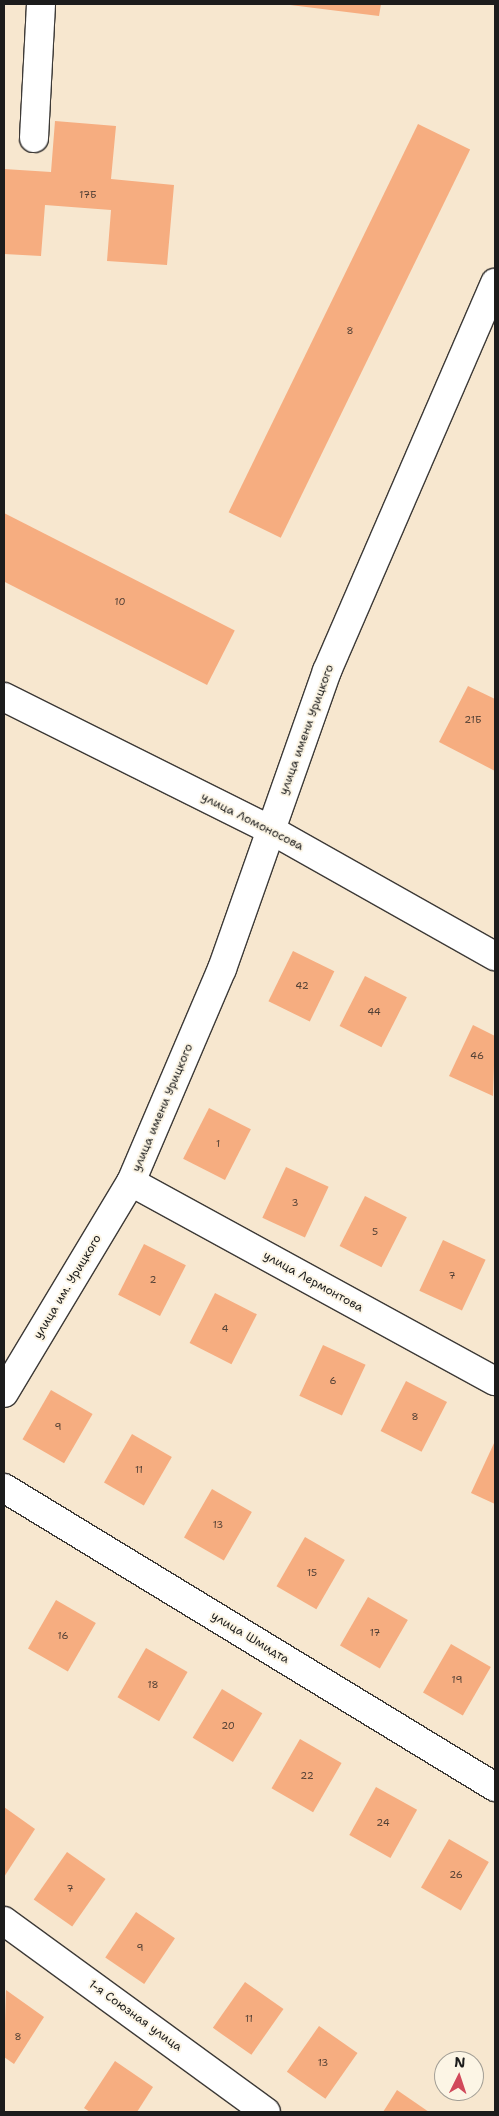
<!DOCTYPE html>
<meta charset="utf-8">
<style>
body{margin:0}
#map{position:relative;width:499px;height:2116px;overflow:hidden;background:#f7e7cf;font-family:"Shantell Sans",sans-serif}
div>[style]{position:absolute}
[style*='--x']{left:calc(var(--x)*1px);top:calc(var(--y)*1px);width:calc(var(--w)*1px);rotate:calc(var(--a)*1deg)}
.building>*{inset:0;background:#f6ad80;transform-origin:0 0}
.roads{filter:drop-shadow(1px 0 #3d3a37) drop-shadow(-1px 0 #3d3a37) drop-shadow(0 1px #3d3a37) drop-shadow(0 -1px #3d3a37)}
.minor>*{height:28px;margin:-14px;padding:0 14px;transform-origin:14px;border-radius:14px;background:#fff}
span{translate:-50% -50%;white-space:nowrap;text-align:center;line-height:1.15;-webkit-text-stroke:4px #fcf5e5;paint-order:stroke}
.number-label{font-size:10px;color:#524035}
.number-label span{-webkit-text-stroke-width:0}
.street-label{font-size:12px;color:#1c1c1c}
.frame{position:absolute;inset:0;border:5px solid #1c1c1c;pointer-events:none}
.north{position:absolute;left:434px;top:2051px;width:50px;height:50px;box-sizing:border-box;background:#fcf5e5;border:1px solid #a29e95;border-radius:50%;rotate:4deg;font-size:14px;font-weight:700;line-height:20px;text-align:center;color:#1c1c1c}
.north::after{content:'';display:block;margin:auto;width:18px;height:22px;background:#d1495b;clip-path:polygon(50% 0,100% 100%,50% 72%,0 100%)}
</style>
<div id="map">
<div class="building">
<i style="clip-path:polygon(282px 4px,381px 4px,379px 16px)"></i>
<i style="clip-path:polygon(55px 121px,116px 126px,111px 179px,174px 185px,167px 265px,107px 261px,111px 210px,45px 205px,41px 256px,4px 254px,4px 169px,51px 172px)"></i>
<i style="left:418px;top:124px;width:58px;height:432px;rotate:26deg"></i>
<i style="left:4px;top:513px;width:259px;height:61px;rotate:27deg"></i>
<i style="clip-path:polygon(468px 686px,495px 699px,495px 771px,439px 742px)"></i>
<i style="left:293px;top:951px;width:46px;height:56px;rotate:26deg"></i>
<i style="left:365px;top:976px;width:47px;height:56px;rotate:27deg"></i>
<i style="clip-path:polygon(473px 1025px,495px 1036px,493px 1096px,449px 1076px)"></i>
<i style="left:209px;top:1108px;width:47px;height:57px;rotate:27deg"></i>
<i style="left:286px;top:1167px;width:47px;height:56px;rotate:25deg"></i>
<i style="left:365px;top:1196px;width:47px;height:56px;rotate:27deg"></i>
<i style="left:443px;top:1240px;width:47px;height:56px;rotate:25deg"></i>
<i style="left:144px;top:1244px;width:47px;height:57px;rotate:27deg"></i>
<i style="left:215px;top:1293px;width:47px;height:56px;rotate:27deg"></i>
<i style="left:323px;top:1345px;width:47px;height:56px;rotate:25deg"></i>
<i style="left:406px;top:1381px;width:46px;height:56px;rotate:27deg"></i>
<i style="left:51px;top:1390px;width:48px;height:57px;rotate:30deg"></i>
<i style="left:132px;top:1434px;width:46px;height:56px;rotate:30deg"></i>
<i style="clip-path:polygon(495px 1441px,495px 1504px,471px 1493px)"></i>
<i style="left:212px;top:1489px;width:46px;height:56px;rotate:30deg"></i>
<i style="left:305px;top:1537px;width:46px;height:57px;rotate:30deg"></i>
<i style="left:368px;top:1597px;width:46px;height:56px;rotate:30deg"></i>
<i style="left:56px;top:1600px;width:46px;height:56px;rotate:30deg"></i>
<i style="left:451px;top:1644px;width:46px;height:56px;rotate:30deg"></i>
<i style="left:146px;top:1648px;width:48px;height:57px;rotate:30deg"></i>
<i style="left:222px;top:1689px;width:47px;height:57px;rotate:31deg"></i>
<i style="left:300px;top:1739px;width:48px;height:57px;rotate:30deg"></i>
<i style="left:376px;top:1787px;width:47px;height:55px;rotate:29deg"></i>
<i style="clip-path:polygon(4px 1807px,35px 1829px,4px 1877px)"></i>
<i style="left:449px;top:1839px;width:46px;height:56px;rotate:30deg"></i>
<i style="left:67px;top:1852px;width:47px;height:58px;rotate:35deg"></i>
<i style="left:136px;top:1912px;width:47px;height:55px;rotate:34deg"></i>
<i style="left:245px;top:1982px;width:47px;height:56px;rotate:35deg"></i>
<i style="clip-path:polygon(6px 1990px,44px 2017px,14px 2064px,4px 2057px)"></i>
<i style="left:319px;top:2026px;width:47px;height:56px;rotate:35deg"></i>
<i style="clip-path:polygon(115px 2061px,153px 2087px,137px 2112px,90px 2112px,84px 2108px)"></i>
<i style="clip-path:polygon(397px 2090px,429px 2112px,383px 2112px)"></i>
</div>
<div class="roads">
<div class="minor">
<i style="--x:34;--y:138;--w:134;--a:-87"></i>
<i style="--x:4;--y:697;--w:298;--a:26.5"></i>
<i style="--x:271;--y:830;--w:257;--a:29.4"></i>
<i style="--x:131;--y:1182;--w:415;--a:28.7"></i>
<i style="--x:4;--y:1393;--w:246;--a:-59"></i>
<i style="--x:131;--y:1182;--w:232;--a:-66.9"></i>
<i style="--x:222;--y:969;--w:316;--a:-70.6"></i>
<i style="--x:327;--y:671;--w:423;--a:-66.6"></i>
<i style="--x:4;--y:1488;--w:575;--a:31.34"></i>
<i style="--x:4;--y:1921;--w:324;--a:36.1"></i>
</div>
</div>
<div class="number-label">
<span style="left:88px;top:195px">17Б</span>
<span style="left:350px;top:331px">8</span>
<span style="left:120px;top:602px">10</span>
<span style="left:473px;top:720px">21Б</span>
<span style="left:302px;top:986px">42</span>
<span style="left:374px;top:1012px">44</span>
<span style="left:477px;top:1056px">46</span>
<span style="left:218px;top:1144px">1</span>
<span style="left:295px;top:1203px">3</span>
<span style="left:375px;top:1232px">5</span>
<span style="left:452px;top:1276px">7</span>
<span style="left:153px;top:1280px">2</span>
<span style="left:225px;top:1329px">4</span>
<span style="left:333px;top:1381px">6</span>
<span style="left:415px;top:1417px">8</span>
<span style="left:58px;top:1427px">9</span>
<span style="left:139px;top:1470px">11</span>
<span style="left:218px;top:1525px">13</span>
<span style="left:312px;top:1573px">15</span>
<span style="left:375px;top:1633px">17</span>
<span style="left:63px;top:1636px">16</span>
<span style="left:457px;top:1680px">19</span>
<span style="left:153px;top:1685px">18</span>
<span style="left:228px;top:1726px">20</span>
<span style="left:307px;top:1776px">22</span>
<span style="left:383px;top:1823px">24</span>
<span style="left:456px;top:1875px">26</span>
<span style="left:70px;top:1889px">7</span>
<span style="left:140px;top:1948px">9</span>
<span style="left:249px;top:2019px">11</span>
<span style="left:18px;top:2037px">8</span>
<span style="left:323px;top:2063px">13</span>
</div>
<div class="street-label">
<span style="left:307px;top:730px;rotate:-70deg">улица имени Урицкого</span>
<span style="left:252px;top:822px;rotate:27deg">улица Ломоносова</span>
<span style="left:163px;top:1108px;rotate:-67deg">улица имени Урицкого</span>
<span style="left:313px;top:1282px;rotate:29deg">улица Лермонтова</span>
<span style="left:68px;top:1287px;rotate:-59deg">улица им. Урицкого</span>
<span style="left:250px;top:1638px;rotate:31deg">улица Шмидта</span>
<span style="left:135px;top:2016px;rotate:36deg">1-я Союзная улица</span>
</div>
<div class="frame"></div>
<div class="north">N</div>
</div>
